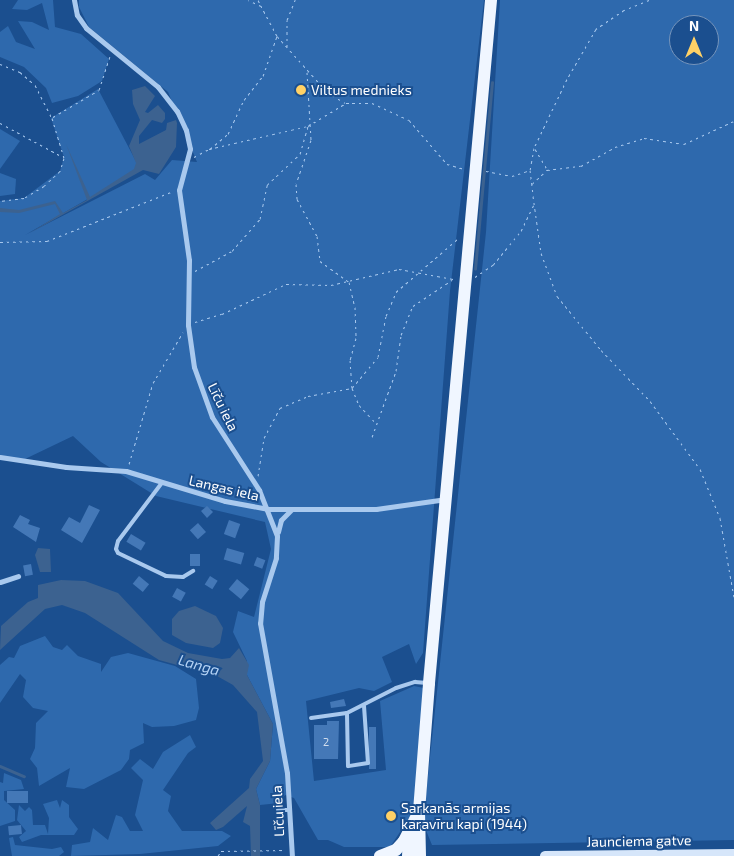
<!DOCTYPE html>
<meta charset="utf-8">
<style>
body{margin:0}
#map{position:relative;width:734px;height:856px;overflow:hidden;background:#1b4f8f;font-family:"Exo 2",sans-serif}
div>[style]{position:absolute}
[style*='--x']{left:calc(var(--x)*1px);top:calc(var(--y)*1px);width:calc(var(--w)*1px);rotate:calc(var(--a)*1deg)}
.green>*{inset:0;background:#2e69ad}
.water>*{inset:0;background:#3c6290}
.stream>*{height:2.5px;margin:-1.25px;padding:0 1.25px;transform-origin:1.25px;border-radius:1.25px;background:#3c6290}
.building>*{inset:0;background:#4478b7;transform-origin:0 0}
.path>*{height:1px;margin-top:-0.5px;transform-origin:0;background:repeating-linear-gradient(90deg,#a9c9ee 0 2.5px,transparent 0 6.5px)}
.service>*{height:4px;margin:-2px;padding:0 2px;transform-origin:2px;border-radius:2px;background:#a9c9ee}
.minor>*{height:5px;margin:-2.5px;padding:0 2.5px;transform-origin:2.5px;border-radius:2.5px;background:#a9c9ee}
.secondary>*{height:10px;margin:-5px;padding:0 5px;transform-origin:5px;border-radius:5px;background:#d6e6fa}
.primary>*{height:12px;margin:-6px;padding:0 6px;transform-origin:6px;border-radius:6px;background:#f0f6ff}
.dots>*{width:14px;height:14px;translate:-50% -50%;box-sizing:border-box;border:2px solid #1b4f8f;border-radius:50%}
span{translate:-50% -50%;white-space:nowrap;text-align:center;line-height:1.15;-webkit-text-stroke:4px #1b4f8f;paint-order:stroke}
.number-label{font-size:11px;color:#d0dded}
.number-label span{-webkit-text-stroke-width:0}
.poi-label{font-size:14px;color:#fff}
.left{translate:0 -50%;text-align:left}
.street-label{font-size:14px;color:#fff}
.water-label{font-size:15px;color:#b5d3f5;font-style:italic}
.north{position:absolute;left:669px;top:15px;width:50px;height:50px;box-sizing:border-box;background:#1b4f8f;border:1px solid #7695bc;border-radius:50%;rotate:0deg;font-size:14px;font-weight:700;line-height:20px;text-align:center;color:#fff}
.north::after{content:'';display:block;margin:auto;width:18px;height:22px;background:#ffd166;clip-path:polygon(50% 0,100% 100%,50% 72%,0 100%)}
</style>
<div id="map">
<div class="green">
<i style="clip-path:polygon(18px 0,53px 0,55px 27px,81px 34px,109px 59px,102px 81px,78px 96px,52px 103px,46px 88px,24px 67px,0 57px,0 32px,8px 26px,16px 42px,35px 49px,18px 21px,32px 22px,49px 30px,42px 3px,27px 10px,12px 9px)"></i>
<i style="clip-path:polygon(79px 0,484px 0,450px 291px,423px 653px,416px 664px,409px 644px,382px 657px,392px 682px,374px 691px,359px 688px,306px 701px,314px 781px,386px 770px,380px 701px,414px 686px,424px 688px,414px 811px,390px 847px,344px 847px,328px 840px,318px 840px,294px 798px,285px 795px,279px 803px,260px 805px,256px 789px,270px 761px,273px 724px,247px 675px,247px 661px,233px 632px,238px 611px,254px 617px,271px 549px,265px 522px,156px 496px,101px 462px,73px 436px,25px 459px,0 458px,0 201px,24px 198px,60px 171px,64px 157px,51px 118px,98px 89px,140px 169px,25px 235px,145px 174px,155px 180px,172px 160px,197px 162px,168px 92px,89px 27px,79px 7px)"></i>
<i style="clip-path:polygon(evenodd,500px 0,734px 0,734px 840px,432px 845px,423px 823px,486px 232px,500px 0,679px 25px,709px 25px,709px 55px,679px 55px,679px 25px)"></i>
<i style="clip-path:polygon(0 129px,20px 141px,0 169px)"></i>
<i style="clip-path:polygon(0 173px,16px 179px,15px 194px,0 196px)"></i>
<i style="clip-path:polygon(45px 636px,53px 647px,62px 650px,67px 645px,78px 656px,101px 664px,101px 672px,111px 657px,128px 653px,175px 666px,196px 679px,199px 708px,196px 720px,174px 726px,152px 727px,143px 723px,144px 743px,130px 750px,129px 759px,121px 770px,84px 789px,66px 787px,70px 768px,39px 786px,37px 768px,30px 759px,35px 748px,36px 723px,48px 711px,33px 708px,23px 697px,26px 680px,20px 674px,0 703px,0 665px,9px 657px,14px 658px,20px 646px)"></i>
<i style="clip-path:polygon(190px 735px,196px 747px,188px 753px,163px 790px,171px 796px,168px 811px,182px 831px,222px 831px,231px 836px,218px 846px,140px 854px,71px 856px,72px 845px,90px 842px,93px 828px,108px 840px,116px 815px,122px 817px,130px 831px,143px 831px,135px 815px,143px 780px,131px 768px,140px 759px,153px 769px,163px 752px)"></i>
<i style="clip-path:polygon(4px 773px,21px 780px,24px 789px,4px 791px,4px 800px,15px 810px,15px 821px,0 826px,0 782px,3px 783px)"></i>
<i style="clip-path:polygon(57px 800px,60px 808px,62px 800px,69px 805px,69px 817px,78px 829px,74px 835px,41px 835px,22px 842px,19px 837px,26px 831px,17px 820px,19px 805px,25px 811px,29px 807px,32px 810px,33px 825px,45px 825px,48px 834px,49px 818px,43px 804px)"></i>
<i style="clip-path:polygon(13px 837px,15px 845px,52px 849px,61px 847px,64px 852px,59px 856px,12px 856px,9px 838px)"></i>
</div>
<div class="water">
<i style="clip-path:polygon(145px 86px,155px 96px,145px 112px,148px 113px,158px 105px,165px 113px,165px 119px,162px 123px,152px 120px,139px 136px,139px 144px,166px 130px,167px 123px,176px 120px,177px 123px,176px 147px,159px 174px,143px 170px,30px 233px,60px 214px,55px 204px,19px 213px,0 212px,0 208px,19px 210px,55px 201px,63px 213px,87px 200px,66px 144px,90px 197px,134px 169px,136px 163px,129px 146px,140px 120px,133px 104px,132px 90px)"></i>
<i style="clip-path:polygon(38px 548px,50px 549px,51px 572px,40px 572px,35px 555px)"></i>
<i style="clip-path:polygon(61px 580px,85px 581px,118px 593px,163px 641px,188px 653px,222px 659px,230px 658px,239px 648px,249px 665px,247px 675px,273px 724px,270px 761px,256px 789px,260px 805px,260px 856px,251px 856px,250px 826px,243px 822px,247px 806px,223px 827px,216px 830px,210px 823px,249px 788px,250px 779px,263px 761px,257px 712px,233px 685px,217px 676px,159px 660px,85px 613px,62px 605px,45px 609px,0 650px,1px 626px,28px 602px,38px 598px,38px 585px)"></i>
<i style="clip-path:polygon(195px 606px,216px 616px,223px 628px,220px 643px,213px 648px,186px 643px,172px 635px,172px 619px,179px 611px)"></i>
</div>
<div class="stream">
<i style="--x:475;--y:269;--w:187;--a:-84.8"></i>
<i style="--x:0;--y:766;--w:26;--a:23"></i>
</div>
<div class="building">
<i style="clip-path:polygon(89px 505px,100px 510px,82px 543px,61px 530px,69px 517px,80px 523px)"></i>
<i style="clip-path:polygon(207px 506px,213px 512px,207px 518px,201px 511px)"></i>
<i style="clip-path:polygon(20px 515px,30px 520px,28px 524px,40px 528px,36px 542px,13px 527px)"></i>
<i style="left:229px;top:520px;width:12px;height:15px;rotate:20deg"></i>
<i style="left:198px;top:523px;width:12px;height:11px;rotate:48deg"></i>
<i style="left:131px;top:534px;width:17px;height:9px;rotate:31deg"></i>
<i style="left:227px;top:548px;width:18px;height:12px;rotate:16deg"></i>
<i style="left:190px;top:554px;width:10px;height:12px"></i>
<i style="left:257px;top:557px;width:9px;height:9px;rotate:21deg"></i>
<i style="left:31px;top:564px;width:11px;height:8px;rotate:80deg"></i>
<i style="left:139px;top:576px;width:13px;height:10px;rotate:39deg"></i>
<i style="left:210px;top:576px;width:9px;height:10px;rotate:32deg"></i>
<i style="left:237px;top:579px;width:16px;height:13px;rotate:40deg"></i>
<i style="left:177px;top:588px;width:10px;height:10px;rotate:29deg"></i>
<i style="clip-path:polygon(344px 699px,346px 706px,331px 708px,330px 702px)"></i>
<i style="clip-path:polygon(327px 721px,339px 721px,338px 759px,314px 759px,314px 725px,327px 725px)"></i>
<i style="left:369px;top:727px;width:7px;height:42px"></i>
<i style="left:7px;top:791px;width:21px;height:12px"></i>
<i style="left:21px;top:825px;width:9px;height:13px;rotate:84deg"></i>
</div>
<div class="path">
<i style="--x:258;--y:0;--w:7;--a:63"></i>
<i style="--x:649;--y:0;--w:27;--a:158"></i>
<i style="--x:624;--y:10;--w:34;--a:146"></i>
<i style="--x:596;--y:29;--w:58;--a:120.1"></i>
<i style="--x:567;--y:79;--w:76;--a:115.6"></i>
<i style="--x:534;--y:148;--w:22;--a:100"></i>
<i style="--x:530;--y:170;--w:26;--a:83"></i>
<i style="--x:533;--y:196;--w:58;--a:82"></i>
<i style="--x:541;--y:253;--w:46;--a:69.6"></i>
<i style="--x:557;--y:296;--w:70;--a:50.8"></i>
<i style="--x:601;--y:350;--w:71;--a:46.1"></i>
<i style="--x:650;--y:401;--w:84;--a:53.7"></i>
<i style="--x:700;--y:469;--w:53;--a:67.8"></i>
<i style="--x:720;--y:518;--w:80;--a:80"></i>
<i style="--x:277;--y:36;--w:75;--a:48.2"></i>
<i style="--x:327;--y:92;--w:21;--a:31"></i>
<i style="--x:287;--y:47;--w:27;--a:-90"></i>
<i style="--x:287;--y:20;--w:22;--a:-68"></i>
<i style="--x:0;--y:64;--w:22;--a:22"></i>
<i style="--x:20;--y:72;--w:20;--a:41"></i>
<i style="--x:35;--y:85;--w:37;--a:63"></i>
<i style="--x:52;--y:118;--w:42;--a:73.3"></i>
<i style="--x:64;--y:158;--w:14;--a:107"></i>
<i style="--x:60;--y:171;--w:22;--a:137"></i>
<i style="--x:44;--y:186;--w:23;--a:149"></i>
<i style="--x:24;--y:198;--w:24;--a:173"></i>
<i style="--x:307;--y:72;--w:68;--a:86.6"></i>
<i style="--x:311;--y:140;--w:46;--a:108.8"></i>
<i style="--x:296;--y:184;--w:15;--a:86"></i>
<i style="--x:297;--y:199;--w:42;--a:61.6"></i>
<i style="--x:317;--y:236;--w:25;--a:83"></i>
<i style="--x:320;--y:261;--w:36;--a:36"></i>
<i style="--x:349;--y:282;--w:26;--a:77"></i>
<i style="--x:355;--y:307;--w:31;--a:88"></i>
<i style="--x:356;--y:338;--w:23;--a:105"></i>
<i style="--x:350;--y:360;--w:28;--a:86"></i>
<i style="--x:352;--y:388;--w:18;--a:68"></i>
<i style="--x:359;--y:405;--w:26;--a:47"></i>
<i style="--x:53;--y:117;--w:53;--a:-30.4"></i>
<i style="--x:99;--y:90;--w:35;--a:-72"></i>
<i style="--x:0;--y:123;--w:72;--a:28.4"></i>
<i style="--x:210;--y:149;--w:23;--a:-40"></i>
<i style="--x:228;--y:134;--w:38;--a:-65"></i>
<i style="--x:244;--y:100;--w:31;--a:-52"></i>
<i style="--x:263;--y:76;--w:42;--a:-70.7"></i>
<i style="--x:277;--y:36;--w:34;--a:-118"></i>
<i style="--x:261;--y:6;--w:14;--a:-155"></i>
<i style="--x:535;--y:149;--w:23;--a:59"></i>
<i style="--x:194;--y:157;--w:17;--a:-28"></i>
<i style="--x:209;--y:149;--w:102;--a:-13.1"></i>
<i style="--x:308;--y:126;--w:44;--a:-31.2"></i>
<i style="--x:346;--y:103;--w:26;--a:0"></i>
<i style="--x:372;--y:103;--w:41;--a:24.7"></i>
<i style="--x:409;--y:120;--w:58;--a:49.2"></i>
<i style="--x:447;--y:164;--w:18;--a:16"></i>
<i style="--x:486;--y:171;--w:26;--a:11"></i>
<i style="--x:512;--y:176;--w:19;--a:-18"></i>
<i style="--x:532;--y:184;--w:21;--a:-43"></i>
<i style="--x:547;--y:170;--w:34;--a:-7"></i>
<i style="--x:581;--y:166;--w:39;--a:-29"></i>
<i style="--x:615;--y:147;--w:30;--a:-17"></i>
<i style="--x:644;--y:138;--w:40;--a:8.5"></i>
<i style="--x:684;--y:144;--w:55;--a:-24.7"></i>
<i style="--x:0;--y:242;--w:47;--a:-1.2"></i>
<i style="--x:47;--y:241;--w:136;--a:-21.6"></i>
<i style="--x:195;--y:271;--w:42;--a:-28.4"></i>
<i style="--x:232;--y:251;--w:43;--a:-48.8"></i>
<i style="--x:260;--y:219;--w:35;--a:-78"></i>
<i style="--x:267;--y:185;--w:45;--a:-43.2"></i>
<i style="--x:300;--y:154;--w:29;--a:-74"></i>
<i style="--x:475;--y:277;--w:22;--a:-34"></i>
<i style="--x:493;--y:265;--w:44;--a:-50.5"></i>
<i style="--x:521;--y:231;--w:30;--a:-64"></i>
<i style="--x:195;--y:322;--w:28;--a:-17"></i>
<i style="--x:222;--y:314;--w:71;--a:-25.1"></i>
<i style="--x:286;--y:284;--w:45;--a:1.3"></i>
<i style="--x:331;--y:285;--w:70;--a:-13.2"></i>
<i style="--x:399;--y:269;--w:55;--a:10.5"></i>
<i style="--x:372;--y:437;--w:70;--a:-70"></i>
<i style="--x:396;--y:371;--w:36;--a:-82"></i>
<i style="--x:401;--y:335;--w:31;--a:-68"></i>
<i style="--x:413;--y:306;--w:47;--a:-33.7"></i>
<i style="--x:129;--y:464;--w:84;--a:-73.5"></i>
<i style="--x:153;--y:383;--w:59;--a:-59.5"></i>
<i style="--x:258;--y:476;--w:38;--a:-81"></i>
<i style="--x:264;--y:438;--w:34;--a:-62"></i>
<i style="--x:280;--y:408;--w:30;--a:-23"></i>
<i style="--x:308;--y:396;--w:45;--a:-10.3"></i>
<i style="--x:352;--y:388;--w:40;--a:-50"></i>
<i style="--x:378;--y:357;--w:42;--a:-79"></i>
<i style="--x:386;--y:316;--w:26;--a:-67"></i>
<i style="--x:396;--y:292;--w:84;--a:-40.7"></i>
<i style="--x:218;--y:856;--w:6;--a:-59"></i>
<i style="--x:221;--y:851;--w:65;--a:-0.9"></i>
</div>
<div class="service">
<i style="--x:161;--y:484;--w:71;--a:127"></i>
<i style="--x:118;--y:541;--w:8;--a:104"></i>
<i style="--x:116;--y:549;--w:4;--a:63"></i>
<i style="--x:118;--y:553;--w:53;--a:25.6"></i>
<i style="--x:166;--y:576;--w:17;--a:3"></i>
<i style="--x:183;--y:577;--w:12;--a:-31"></i>
<i style="--x:364;--y:706;--w:57;--a:86"></i>
<i style="--x:368;--y:763;--w:20;--a:171"></i>
<i style="--x:348;--y:766;--w:53;--a:-91.1"></i>
<i style="--x:347;--y:713;--w:55;--a:-27"></i>
<i style="--x:396;--y:688;--w:20;--a:-18"></i>
<i style="--x:415;--y:682;--w:12;--a:5"></i>
<i style="--x:311;--y:718;--w:36;--a:-8"></i>
<i style="--x:278;--y:810;--w:12;--a:0"></i>
</div>
<div class="minor">
<i style="--x:74;--y:0;--w:15;--a:79"></i>
<i style="--x:77;--y:15;--w:16;--a:55"></i>
<i style="--x:86;--y:28;--w:93;--a:39.3"></i>
<i style="--x:158;--y:87;--w:31;--a:52"></i>
<i style="--x:177;--y:111;--w:21;--a:65"></i>
<i style="--x:186;--y:130;--w:19;--a:78"></i>
<i style="--x:190;--y:149;--w:42;--a:105"></i>
<i style="--x:179;--y:190;--w:71;--a:81.9"></i>
<i style="--x:189;--y:260;--w:65;--a:90.9"></i>
<i style="--x:188;--y:325;--w:42;--a:81.9"></i>
<i style="--x:194;--y:367;--w:53;--a:70.2"></i>
<i style="--x:212;--y:417;--w:87;--a:57.2"></i>
<i style="--x:259;--y:490;--w:49;--a:68.6"></i>
<i style="--x:277;--y:536;--w:22;--a:93"></i>
<i style="--x:276;--y:558;--w:46;--a:107.7"></i>
<i style="--x:262;--y:602;--w:21;--a:95"></i>
<i style="--x:260;--y:623;--w:152;--a:79.8"></i>
<i style="--x:287;--y:773;--w:83;--a:86.6"></i>
<i style="--x:0;--y:457;--w:67;--a:8.6"></i>
<i style="--x:66;--y:467;--w:60;--a:3.8"></i>
<i style="--x:126;--y:471;--w:103;--a:16.9"></i>
<i style="--x:225;--y:501;--w:44;--a:10.5"></i>
<i style="--x:268;--y:509;--w:108;--a:0"></i>
<i style="--x:376;--y:509;--w:71;--a:-8.1"></i>
<i style="--x:278;--y:532;--w:12;--a:-76"></i>
<i style="--x:281;--y:520;--w:14;--a:-45"></i>
<i style="--x:0;--y:582;--w:19;--a:-18"></i>
</div>
<div class="secondary">
<i style="--x:545;--y:856;--w:189;--a:-0.6"></i>
</div>
<div class="primary">
<i style="--x:380;--y:856;--w:17;--a:-21"></i>
<i style="--x:396;--y:850;--w:12;--a:-48"></i>
<i style="--x:404;--y:841;--w:28;--a:-63"></i>
<i style="--x:408;--y:856;--w:21;--a:-87"></i>
<i style="--x:420;--y:856;--w:45;--a:-91.3"></i>
<i style="--x:419;--y:811;--w:128;--a:-85.5"></i>
<i style="--x:429;--y:683;--w:686;--a:-84.81"></i>
</div>
<div class="dots">
<i style="left:301px;top:90px;background:#ffd166"></i>
<i style="left:391px;top:816px;background:#ffd166"></i>
</div>
<div class="number-label">
<span style="left:326px;top:742px">2</span>
</div>
<div class="poi-label">
<span class="left" style="left:311px;top:90px">Viltus mednieks</span>
<span class="left" style="left:401px;top:816px">Sarkanās armijas<br>karavīru kapi (1944)</span>
</div>
<div class="street-label">
<span style="left:223px;top:407px;rotate:64deg">Līču iela</span>
<span style="left:224px;top:488px;rotate:13deg">Langas iela</span>
<span style="left:278px;top:811px;rotate:-93deg">Līču iela</span>
<span style="left:639px;top:841px;rotate:-1deg">Jaunciema gatve</span>
</div>
<div class="water-label">
<span style="left:199px;top:665px;rotate:16deg">Langa</span>
</div>
<div class="north">N</div>
</div>
